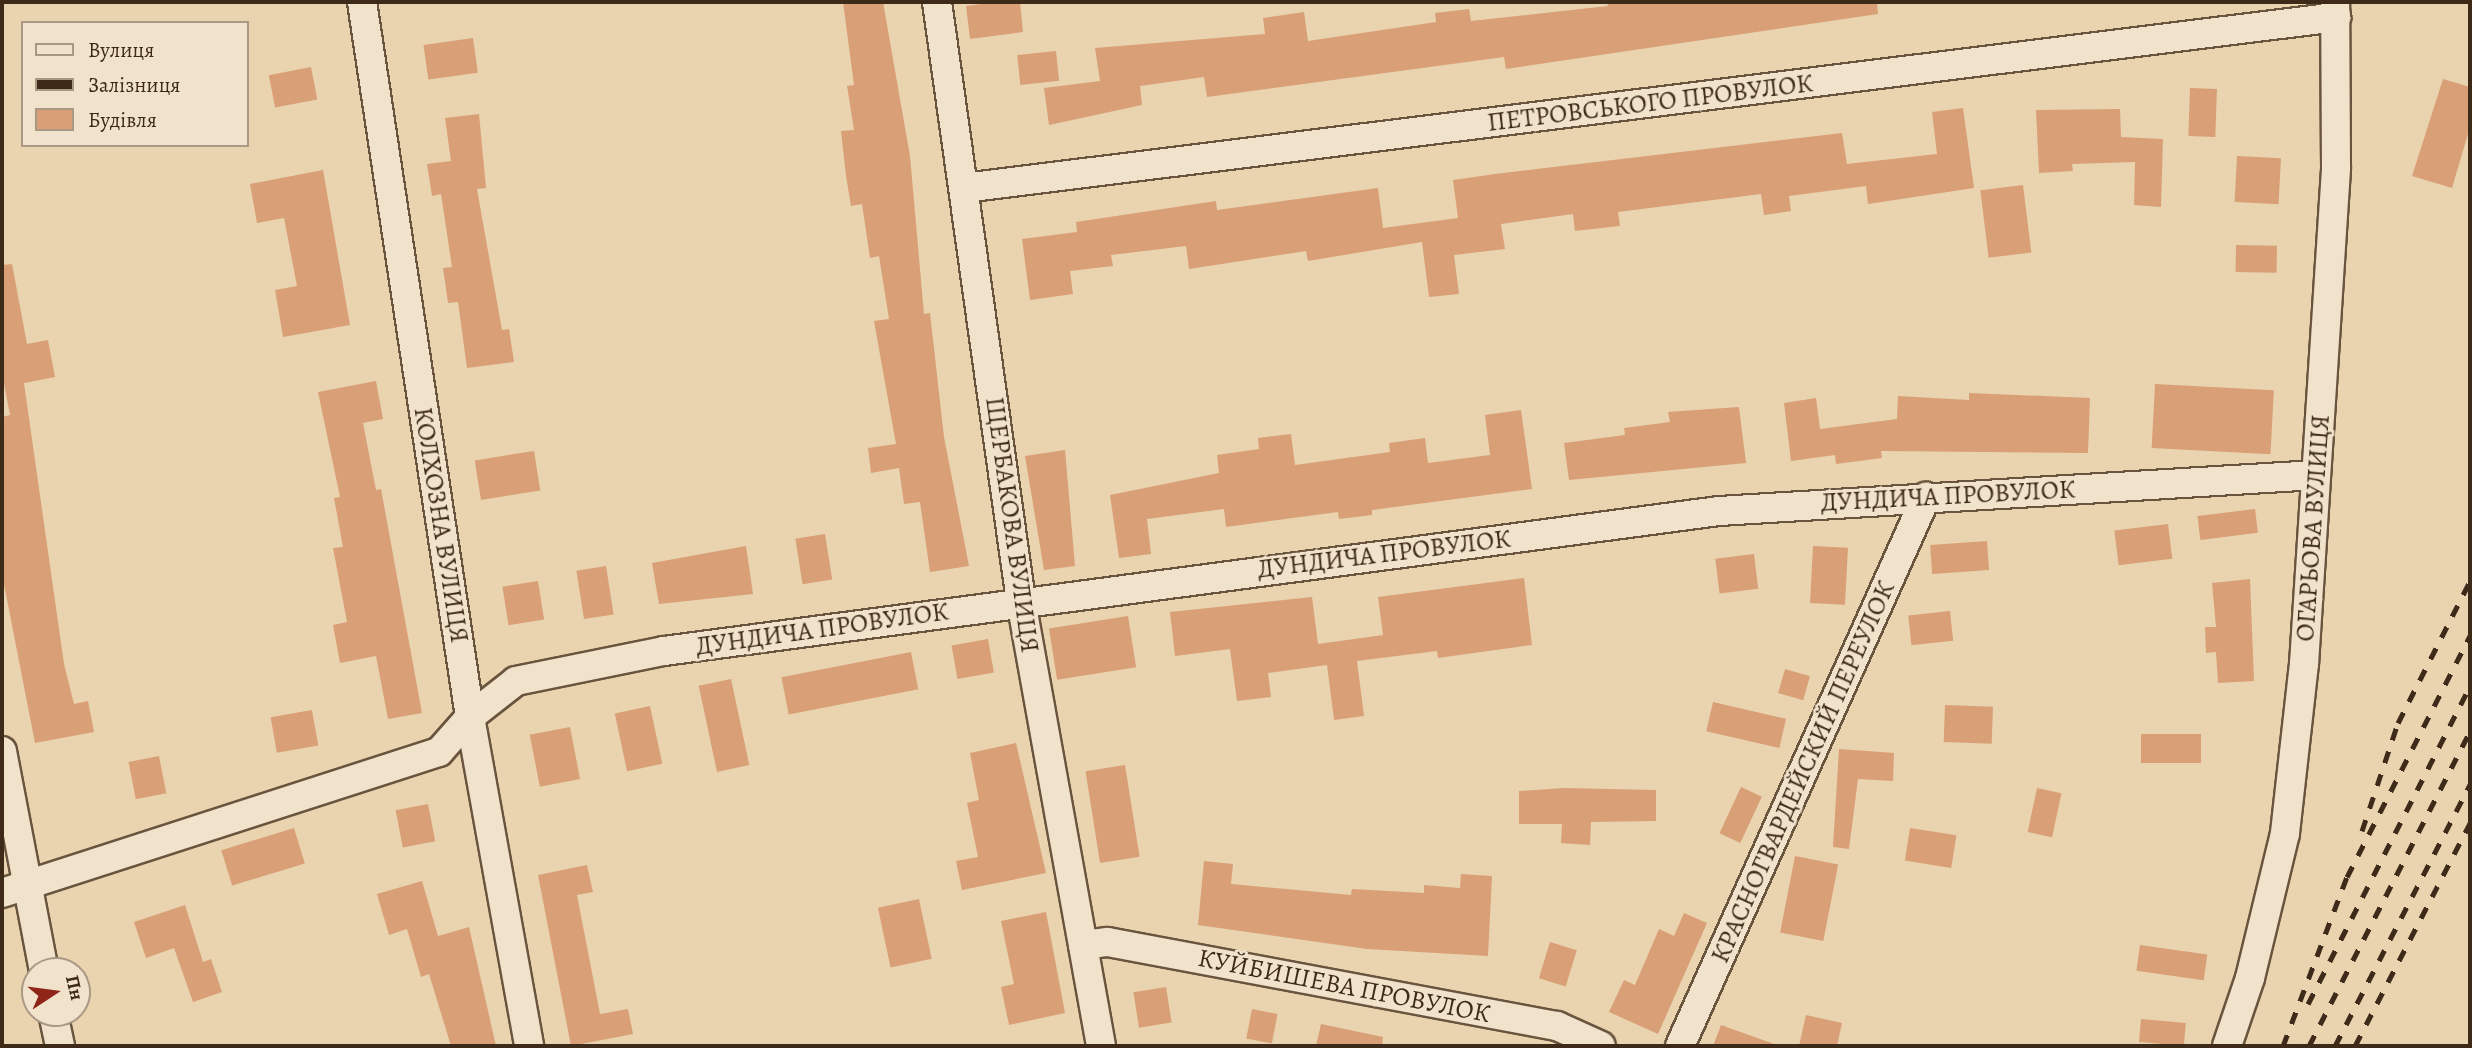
<!DOCTYPE html>
<meta charset="utf-8">
<style>
body{margin:0}
#map{position:relative;width:2472px;height:1048px;overflow:hidden;background:#e9d4af;font-family:Alegreya,serif}
div>[style]{position:absolute}
[style*='--x']{left:calc(var(--x)*1px);top:calc(var(--y)*1px);width:calc(var(--w)*1px);rotate:calc(var(--a)*1deg)}
.building>*{inset:0;background:#d99f77;transform-origin:0 0}
.roads{filter:drop-shadow(2px 0 #69543e) drop-shadow(-2px 0 #69543e) drop-shadow(0 2px #69543e) drop-shadow(0 -2px #69543e)}
.street>*{height:28px;margin:-14px;padding:0 14px;transform-origin:14px;border-radius:14px;background:#f1e3cb}
.rail>*{height:5px;margin-top:-2.5px;transform-origin:0;background:repeating-linear-gradient(90deg,#3e2a19 0 12px,transparent 0 24px)}
span{translate:-50% -50%;white-space:nowrap;text-align:center;line-height:1.15;-webkit-text-stroke:5px #f1e3cb;paint-order:stroke}
.street-label{font-size:26px;color:#3e2a19}
.frame{position:absolute;inset:0;border:4px solid #3e2a19;pointer-events:none}
.legend{position:absolute;left:21px;top:21px;width:228px;height:126px;box-sizing:border-box;background:#f1e3cb;border:2px solid #a99984;margin:0;padding:9px 12px;list-style:none;font-size:21px;color:#3e2a19}
.legend li{display:flex;align-items:center;gap:14px;height:35px}
.legend b{width:35px;border:2px solid #a99984}
.north{position:absolute;left:21px;top:957px;width:70px;height:70px;box-sizing:border-box;background:#f1e3cb;border:2px solid #a99984;border-radius:50%;rotate:77deg;font-size:19px;font-weight:700;line-height:28px;text-align:center;color:#3e2a19}
.north::after{content:'';display:block;margin:auto;width:24px;height:32px;background:#8f2418;clip-path:polygon(50% 0,100% 100%,50% 72%,0 100%)}
</style>
<div id="map">
<div class="building">
<i style="clip-path:polygon(843px 2px,883px 2px,910px 156px,924px 314px,930px 313px,944px 437px,969px 566px,930px 572px,920px 502px,904px 504px,899px 468px,871px 473px,868px 448px,896px 444px,874px 321px,889px 319px,879px 256px,870px 258px,862px 204px,851px 206px,846px 176px,841px 131px,854px 130px,847px 86px,854px 85px)"></i>
<i style="clip-path:polygon(997px 2px,1020px 2px,1023px 32px,970px 39px,966px 6px)"></i>
<i style="clip-path:polygon(1607px 2px,1877px 2px,1878px 14px,1506px 69px,1504px 57px,1207px 97px,1204px 77px,1140px 86px,1142px 105px,1049px 125px,1044px 88px,1100px 81px,1095px 48px,1265px 34px,1263px 18px,1304px 12px,1308px 41px,1436px 22px,1435px 13px,1469px 9px,1471px 21px,1608px 6px)"></i>
<i style="left:473px;top:38px;width:35px;height:50px;rotate:82deg"></i>
<i style="left:1056px;top:51px;width:30px;height:39px;rotate:84deg"></i>
<i style="left:311px;top:67px;width:33px;height:43px;rotate:79deg"></i>
<i style="clip-path:polygon(2443px 79px,2470px 87px,2470px 127px,2452px 188px,2412px 176px)"></i>
<i style="left:2190px;top:88px;width:27px;height:48px;rotate:2deg"></i>
<i style="clip-path:polygon(1963px 108px,1974px 188px,1868px 204px,1866px 186px,1789px 196px,1791px 211px,1764px 215px,1761px 194px,1618px 212px,1620px 226px,1575px 231px,1573px 214px,1501px 224px,1505px 249px,1454px 255px,1459px 294px,1429px 297px,1422px 242px,1308px 261px,1306px 251px,1189px 269px,1186px 246px,1111px 255px,1113px 266px,1070px 271px,1073px 294px,1030px 300px,1022px 239px,1077px 232px,1076px 222px,1216px 201px,1217px 210px,1378px 188px,1383px 228px,1458px 218px,1453px 180px,1495px 174px,1842px 133px,1847px 164px,1937px 154px,1932px 112px)"></i>
<i style="clip-path:polygon(2120px 109px,2121px 137px,2163px 139px,2161px 207px,2134px 205px,2135px 162px,2072px 164px,2073px 171px,2039px 173px,2036px 110px)"></i>
<i style="clip-path:polygon(479px 114px,486px 188px,477px 189px,502px 330px,509px 329px,514px 362px,467px 368px,458px 302px,448px 303px,443px 268px,452px 267px,441px 194px,432px 196px,427px 164px,451px 161px,445px 118px)"></i>
<i style="left:2237px;top:156px;width:44px;height:46px;rotate:3deg"></i>
<i style="clip-path:polygon(323px 170px,350px 325px,283px 337px,275px 290px,297px 286px,284px 218px,257px 223px,250px 184px)"></i>
<i style="left:2023px;top:185px;width:68px;height:43px;rotate:83deg"></i>
<i style="left:2236px;top:245px;width:41px;height:27px;rotate:1deg"></i>
<i style="clip-path:polygon(12px 264px,27px 344px,48px 340px,55px 377px,24px 383px,64px 664px,74px 704px,88px 701px,94px 732px,35px 743px,2px 574px,2px 417px,10px 415px,2px 373px,2px 265px)"></i>
<i style="clip-path:polygon(376px 381px,383px 419px,363px 423px,376px 490px,381px 489px,422px 713px,388px 719px,376px 656px,340px 663px,333px 625px,347px 622px,333px 548px,343px 547px,334px 498px,340px 497px,318px 392px)"></i>
<i style="left:2155px;top:384px;width:119px;height:64px;rotate:3deg"></i>
<i style="clip-path:polygon(1969px 393px,2090px 398px,2088px 453px,1881px 451px,1882px 458px,1836px 464px,1835px 455px,1791px 461px,1784px 403px,1816px 398px,1820px 429px,1897px 419px,1898px 396px,1969px 400px)"></i>
<i style="clip-path:polygon(1739px 407px,1746px 463px,1569px 480px,1564px 443px,1625px 435px,1624px 428px,1670px 422px,1668px 412px)"></i>
<i style="clip-path:polygon(1521px 410px,1532px 489px,1372px 510px,1372px 515px,1339px 519px,1338px 512px,1226px 527px,1224px 509px,1147px 519px,1151px 554px,1119px 558px,1110px 495px,1219px 473px,1217px 455px,1259px 449px,1258px 438px,1291px 434px,1295px 465px,1390px 452px,1389px 443px,1425px 438px,1428px 463px,1490px 455px,1485px 415px)"></i>
<i style="clip-path:polygon(1065px 450px,1075px 566px,1044px 570px,1025px 456px)"></i>
<i style="left:534px;top:451px;width:40px;height:60px;rotate:81deg"></i>
<i style="left:2255px;top:509px;width:24px;height:58px;rotate:83deg"></i>
<i style="left:2168px;top:524px;width:35px;height:54px;rotate:83deg"></i>
<i style="left:825px;top:534px;width:46px;height:30px;rotate:81deg"></i>
<i style="left:1987px;top:541px;width:29px;height:57px;rotate:86deg"></i>
<i style="clip-path:polygon(746px 546px,753px 594px,659px 604px,652px 563px)"></i>
<i style="left:1813px;top:546px;width:35px;height:57px;rotate:3deg"></i>
<i style="left:1754px;top:554px;width:35px;height:39px;rotate:83deg"></i>
<i style="left:606px;top:566px;width:49px;height:30px;rotate:81deg"></i>
<i style="clip-path:polygon(1524px 578px,1532px 645px,1438px 658px,1437px 651px,1357px 661px,1364px 716px,1334px 720px,1327px 665px,1268px 673px,1271px 697px,1237px 701px,1230px 649px,1175px 656px,1170px 612px,1312px 597px,1318px 644px,1383px 635px,1378px 597px)"></i>
<i style="clip-path:polygon(2250px 579px,2254px 681px,2218px 683px,2216px 652px,2206px 653px,2205px 627px,2216px 627px,2212px 583px)"></i>
<i style="left:538px;top:581px;width:39px;height:36px;rotate:81deg"></i>
<i style="left:1950px;top:611px;width:30px;height:42px;rotate:84deg"></i>
<i style="left:1128px;top:616px;width:52px;height:80px;rotate:81deg"></i>
<i style="left:988px;top:639px;width:34px;height:37px;rotate:80deg"></i>
<i style="left:911px;top:652px;width:38px;height:132px;rotate:79deg"></i>
<i style="left:1785px;top:669px;width:26px;height:25px;rotate:16deg"></i>
<i style="left:731px;top:679px;width:88px;height:33px;rotate:78deg"></i>
<i style="left:1713px;top:702px;width:75px;height:30px;rotate:13deg"></i>
<i style="left:1945px;top:705px;width:48px;height:37px;rotate:2deg"></i>
<i style="left:650px;top:706px;width:59px;height:36px;rotate:78deg"></i>
<i style="left:312px;top:710px;width:36px;height:42px;rotate:80deg"></i>
<i style="left:570px;top:727px;width:53px;height:41px;rotate:79deg"></i>
<i style="left:2141px;top:734px;width:60px;height:29px"></i>
<i style="clip-path:polygon(1016px 743px,1046px 873px,962px 890px,956px 861px,978px 857px,967px 803px,979px 800px,970px 753px)"></i>
<i style="clip-path:polygon(1839px 749px,1894px 753px,1893px 781px,1858px 779px,1849px 849px,1833px 847px)"></i>
<i style="left:159px;top:756px;width:38px;height:31px;rotate:79deg"></i>
<i style="left:1125px;top:765px;width:93px;height:40px;rotate:81deg"></i>
<i style="left:1741px;top:787px;width:23px;height:51px;rotate:25deg"></i>
<i style="clip-path:polygon(1564px 788px,1656px 790px,1656px 821px,1591px 822px,1590px 845px,1561px 843px,1562px 824px,1519px 824px,1519px 791px)"></i>
<i style="left:2037px;top:788px;width:25px;height:45px;rotate:12deg"></i>
<i style="left:428px;top:804px;width:38px;height:33px;rotate:79deg"></i>
<i style="left:294px;top:828px;width:37px;height:76px;rotate:73deg"></i>
<i style="left:1910px;top:828px;width:47px;height:33px;rotate:9deg"></i>
<i style="left:1795px;top:856px;width:44px;height:78px;rotate:11deg"></i>
<i style="clip-path:polygon(1204px 861px,1233px 864px,1231px 884px,1351px 895px,1352px 889px,1424px 893px,1424px 885px,1460px 888px,1461px 874px,1492px 876px,1488px 956px,1367px 949px,1198px 925px)"></i>
<i style="clip-path:polygon(587px 865px,593px 892px,577px 895px,600px 1014px,628px 1009px,633px 1034px,571px 1046px,538px 875px)"></i>
<i style="clip-path:polygon(422px 881px,438px 936px,469px 927px,496px 1046px,451px 1046px,429px 974px,421px 977px,407px 929px,389px 935px,377px 894px)"></i>
<i style="left:919px;top:899px;width:61px;height:42px;rotate:78deg"></i>
<i style="clip-path:polygon(185px 905px,203px 962px,211px 959px,222px 992px,193px 1002px,174px 948px,146px 958px,134px 922px)"></i>
<i style="clip-path:polygon(1046px 912px,1065px 1013px,1009px 1025px,1001px 987px,1014px 984px,1001px 921px)"></i>
<i style="clip-path:polygon(1684px 913px,1707px 923px,1658px 1034px,1609px 1012px,1624px 980px,1635px 985px,1659px 929px,1674px 936px)"></i>
<i style="left:1550px;top:942px;width:28px;height:38px;rotate:17deg"></i>
<i style="left:2140px;top:945px;width:68px;height:26px;rotate:8deg"></i>
<i style="left:1166px;top:987px;width:36px;height:33px;rotate:81deg"></i>
<i style="left:1252px;top:1009px;width:26px;height:30px;rotate:11deg"></i>
<i style="clip-path:polygon(1806px 1015px,1842px 1023px,1837px 1046px,1799px 1046px)"></i>
<i style="left:2141px;top:1019px;width:45px;height:23px;rotate:5deg"></i>
<i style="clip-path:polygon(1321px 1024px,1383px 1037px,1382px 1046px,1316px 1046px)"></i>
<i style="clip-path:polygon(1721px 1025px,1774px 1044px,1773px 1046px,1713px 1046px)"></i>
</div>
<div class="roads">
<div class="street">
<i style="--x:362;--y:2;--w:723;--a:81.41"></i>
<i style="--x:470;--y:717;--w:334;--a:79.8"></i>
<i style="--x:937;--y:2;--w:605;--a:82.02"></i>
<i style="--x:1021;--y:601;--w:452;--a:79.8"></i>
<i style="--x:964;--y:188;--w:1383;--a:-7.1"></i>
<i style="--x:2;--y:751;--w:224;--a:79.2"></i>
<i style="--x:2;--y:893;--w:459;--a:-17.9"></i>
<i style="--x:439;--y:752;--w:47;--a:-48.5"></i>
<i style="--x:470;--y:717;--w:58;--a:-38"></i>
<i style="--x:516;--y:681;--w:151;--a:-11.5"></i>
<i style="--x:664;--y:651;--w:1064;--a:-7.56"></i>
<i style="--x:1719;--y:511;--w:598;--a:-3.45"></i>
<i style="--x:1083;--y:945;--w:25;--a:-7"></i>
<i style="--x:1108;--y:942;--w:457;--a:10.6"></i>
<i style="--x:1557;--y:1026;--w:48;--a:24.4"></i>
<i style="--x:53;--y:1013;--w:34;--a:78"></i>
<i style="--x:1680;--y:1046;--w:602;--a:-65.86"></i>
<i style="--x:2227;--y:1046;--w:72;--a:-71.3"></i>
<i style="--x:2250;--y:978;--w:149;--a:-76.4"></i>
<i style="--x:2285;--y:833;--w:170;--a:-83.6"></i>
<i style="--x:2304;--y:664;--w:498;--a:-86.3"></i>
<i style="--x:2336;--y:167;--w:165;--a:-90.3"></i>
</div>
</div>
<div class="rail">
<i style="--x:2362;--y:831;--w:114;--a:-71.6"></i>
<i style="--x:2398;--y:723;--w:159;--a:-63.1"></i>
<i style="--x:2308;--y:1004;--w:357;--a:-63"></i>
<i style="--x:2283;--y:1046;--w:181;--a:-69.3"></i>
<i style="--x:2347;--y:877;--w:271;--a:-63"></i>
<i style="--x:2309;--y:1046;--w:353;--a:-62.9"></i>
<i style="--x:2335;--y:1046;--w:295;--a:-62.7"></i>
<i style="--x:2355;--y:1046;--w:251;--a:-62.7"></i>
</div>
<div class="street-label">
<span style="left:1650px;top:103px;rotate:-7deg">ПЕТРОВСЬКОГО ПРОВУЛОК</span>
<span style="left:1948px;top:496px;rotate:-3deg">ДУНДИЧА ПРОВУЛОК</span>
<span style="left:441px;top:525px;rotate:81deg">КОЛХОЗНА ВУЛИЦЯ</span>
<span style="left:1012px;top:525px;rotate:82deg">ЩЕРБАКОВА ВУЛИЦЯ</span>
<span style="left:2313px;top:528px;rotate:-86deg">ОГАРЬОВА ВУЛИЦЯ</span>
<span style="left:1384px;top:554px;rotate:-7deg">ДУНДИЧА ПРОВУЛОК</span>
<span style="left:822px;top:629px;rotate:-8deg">ДУНДИЧА ПРОВУЛОК</span>
<span style="left:1803px;top:772px;rotate:-66deg">КРАСНОГВАРДЕЙСКИЙ ПЕРЕУЛОК</span>
<span style="left:1344px;top:986px;rotate:11deg">КУЙБИШЕВА ПРОВУЛОК</span>
</div>
<div class="frame"></div>
<ul class="legend">
<li><b style="height:9px;background:#f1e3cb"></b>Вулиця</li>
<li><b style="height:9px;background:#3e2a19"></b>Залізниця</li>
<li><b style="height:19px;background:#d99f77"></b>Будівля</li>
</ul>
<div class="north">Пн</div>
</div>
